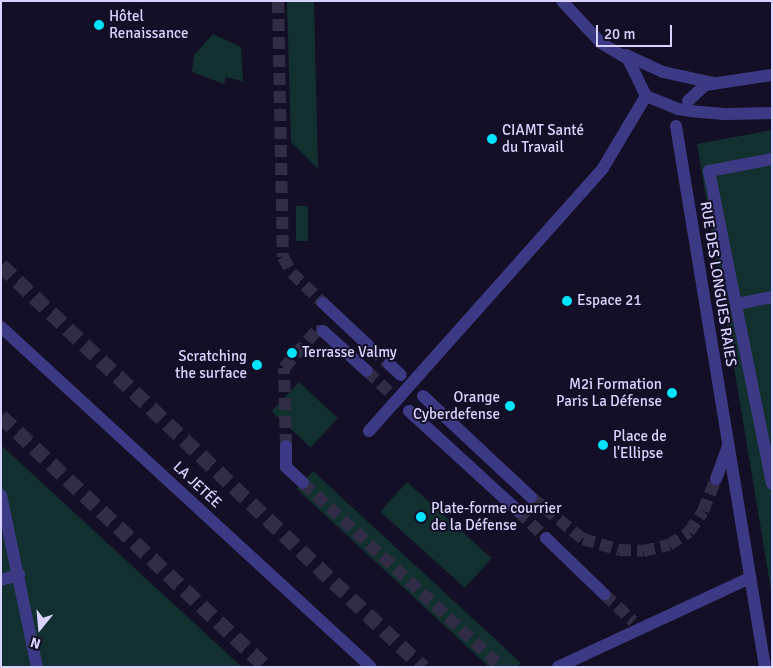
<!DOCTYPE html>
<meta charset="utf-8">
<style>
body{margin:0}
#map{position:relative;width:773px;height:668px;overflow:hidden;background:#130f26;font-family:Signika,sans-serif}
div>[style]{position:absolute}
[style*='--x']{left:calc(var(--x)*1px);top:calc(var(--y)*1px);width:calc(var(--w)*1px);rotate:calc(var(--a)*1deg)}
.green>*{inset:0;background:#12302f;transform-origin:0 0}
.minor-tunnel>*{height:12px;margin-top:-6px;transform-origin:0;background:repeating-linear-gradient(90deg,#312d47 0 12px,transparent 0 18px)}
.highway-tunnel>*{height:15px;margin-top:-7.5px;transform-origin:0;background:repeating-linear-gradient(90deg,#312d47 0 15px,transparent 0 23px)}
.minor>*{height:12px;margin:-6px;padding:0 6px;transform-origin:6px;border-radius:6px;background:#3d3a85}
.minor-bridge>*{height:12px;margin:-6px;padding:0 6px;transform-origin:6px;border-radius:6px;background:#3d3a85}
.dots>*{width:14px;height:14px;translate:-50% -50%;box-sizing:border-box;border:2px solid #130f26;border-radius:50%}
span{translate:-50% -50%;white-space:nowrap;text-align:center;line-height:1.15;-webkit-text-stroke:4px #130f26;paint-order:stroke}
.poi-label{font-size:15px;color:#d9d4ff}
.left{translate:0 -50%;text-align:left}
.right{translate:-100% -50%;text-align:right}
.street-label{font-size:15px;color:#d9d4ff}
.frame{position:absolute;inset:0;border:2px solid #d9d4ff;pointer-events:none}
.north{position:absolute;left:15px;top:603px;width:50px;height:50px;-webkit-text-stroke:4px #130f26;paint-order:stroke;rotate:197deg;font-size:14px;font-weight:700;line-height:20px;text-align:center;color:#d9d4ff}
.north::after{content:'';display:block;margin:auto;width:18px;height:22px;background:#d9d4ff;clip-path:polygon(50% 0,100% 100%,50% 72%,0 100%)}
.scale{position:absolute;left:596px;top:25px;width:76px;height:22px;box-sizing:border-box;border:2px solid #d9d4ff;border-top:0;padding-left:6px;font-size:15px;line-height:18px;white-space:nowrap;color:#d9d4ff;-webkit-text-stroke:4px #130f26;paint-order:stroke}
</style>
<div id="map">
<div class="green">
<i style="clip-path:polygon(287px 1px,314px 1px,318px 169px,291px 142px)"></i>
<i style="clip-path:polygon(213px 34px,241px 47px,243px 81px,249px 83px,226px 77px,224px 84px,192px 72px,194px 55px)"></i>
<i style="clip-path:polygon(772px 130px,772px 596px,697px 144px)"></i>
<i style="left:296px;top:206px;width:12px;height:35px"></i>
<i style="left:299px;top:382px;width:53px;height:40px;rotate:43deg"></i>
<i style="clip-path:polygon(1px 445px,242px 667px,1px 667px)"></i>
<i style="clip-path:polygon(313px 471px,521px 663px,517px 667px,489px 667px,297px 489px)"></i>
<i style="left:407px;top:482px;width:114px;height:40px;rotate:42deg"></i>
</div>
<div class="minor-tunnel">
<i style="--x:278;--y:1;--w:256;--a:88.9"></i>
<i style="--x:283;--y:257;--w:18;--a:61"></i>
<i style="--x:292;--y:273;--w:43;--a:44.1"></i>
<i style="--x:371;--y:348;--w:24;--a:42"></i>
<i style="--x:367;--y:371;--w:58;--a:43.6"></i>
<i style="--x:286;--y:446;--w:78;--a:-91.5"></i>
<i style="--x:284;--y:368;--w:49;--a:-49.1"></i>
<i style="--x:316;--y:331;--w:7;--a:0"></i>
<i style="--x:303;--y:483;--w:271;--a:42.8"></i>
<i style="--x:531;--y:497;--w:67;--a:38.9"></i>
<i style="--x:583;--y:539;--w:38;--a:17"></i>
<i style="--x:619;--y:550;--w:24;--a:2"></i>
<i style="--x:643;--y:551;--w:27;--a:-13"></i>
<i style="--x:669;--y:545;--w:24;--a:-33"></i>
<i style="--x:689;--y:532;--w:25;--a:-56"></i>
<i style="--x:703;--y:511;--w:35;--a:-68"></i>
<i style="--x:518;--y:511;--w:39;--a:44"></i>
<i style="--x:604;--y:594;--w:40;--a:43"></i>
</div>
<div class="highway-tunnel">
<i style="--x:1;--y:265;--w:583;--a:43.61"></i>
<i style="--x:1;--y:416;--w:365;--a:43.4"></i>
</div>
<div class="minor">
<i style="--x:626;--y:55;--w:41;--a:24.7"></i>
<i style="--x:663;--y:72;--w:51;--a:12.4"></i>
<i style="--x:646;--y:96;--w:35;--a:22"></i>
<i style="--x:688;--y:101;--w:23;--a:-43"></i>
<i style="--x:705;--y:85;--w:68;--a:-8.5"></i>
<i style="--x:690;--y:111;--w:37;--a:5"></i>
<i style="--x:727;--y:114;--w:45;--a:-1.3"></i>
<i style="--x:676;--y:126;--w:548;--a:80.66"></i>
<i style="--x:772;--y:159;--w:64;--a:169.2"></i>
<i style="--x:709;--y:171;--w:319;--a:78.6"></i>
<i style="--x:323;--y:303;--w:66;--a:43.2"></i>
<i style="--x:736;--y:304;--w:37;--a:-11"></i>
<i style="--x:1;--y:327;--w:502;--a:42.58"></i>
<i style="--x:323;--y:331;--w:59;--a:42.3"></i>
<i style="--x:389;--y:364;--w:16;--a:43"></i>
<i style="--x:423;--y:396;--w:148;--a:43.1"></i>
<i style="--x:409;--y:411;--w:148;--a:42.5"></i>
<i style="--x:369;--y:431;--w:352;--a:-48.3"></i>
<i style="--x:603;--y:168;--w:84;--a:-59.2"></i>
<i style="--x:646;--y:96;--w:41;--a:-115.9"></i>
<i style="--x:628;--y:59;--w:31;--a:-149"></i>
<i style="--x:601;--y:43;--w:57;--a:-132.9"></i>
<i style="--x:286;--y:446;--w:21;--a:90"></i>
<i style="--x:286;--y:467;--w:23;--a:43"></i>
<i style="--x:716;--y:479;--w:35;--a:-70"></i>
<i style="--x:1;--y:495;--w:176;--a:78.2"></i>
<i style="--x:546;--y:538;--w:81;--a:44"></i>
<i style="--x:1;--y:580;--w:19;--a:-16"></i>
<i style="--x:558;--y:667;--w:212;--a:-24.9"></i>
</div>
<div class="minor-bridge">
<i style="--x:678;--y:109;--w:12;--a:9"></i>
</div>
<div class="dots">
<i style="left:99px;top:25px;background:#00e5ff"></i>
<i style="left:492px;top:139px;background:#00e5ff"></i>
<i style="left:567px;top:301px;background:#00e5ff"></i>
<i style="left:292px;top:353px;background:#00e5ff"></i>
<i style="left:257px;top:365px;background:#00e5ff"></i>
<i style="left:672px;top:393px;background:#00e5ff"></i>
<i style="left:510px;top:406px;background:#00e5ff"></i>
<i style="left:603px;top:445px;background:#00e5ff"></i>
<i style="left:421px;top:517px;background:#00e5ff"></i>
</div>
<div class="poi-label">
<span class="left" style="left:109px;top:25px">Hôtel<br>Renaissance</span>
<span class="left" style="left:502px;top:139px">CIAMT Santé<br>du Travail</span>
<span class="left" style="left:577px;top:301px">Espace 21</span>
<span class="left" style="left:302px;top:353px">Terrasse Valmy</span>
<span class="right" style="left:247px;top:365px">Scratching<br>the surface</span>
<span class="right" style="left:662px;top:393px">M2i Formation<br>Paris La Défense</span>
<span class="right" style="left:500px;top:406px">Orange<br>Cyberdefense</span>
<span class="left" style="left:613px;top:445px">Place de<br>l'Ellipse</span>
<span class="left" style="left:431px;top:517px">Plate-forme courrier<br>de la Défense</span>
</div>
<div class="street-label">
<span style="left:718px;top:284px;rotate:81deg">RUE DES LONGUES RAIES</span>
<span style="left:197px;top:485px;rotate:43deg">LA JETÉE</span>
</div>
<div class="frame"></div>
<div class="north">N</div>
<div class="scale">20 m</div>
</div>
